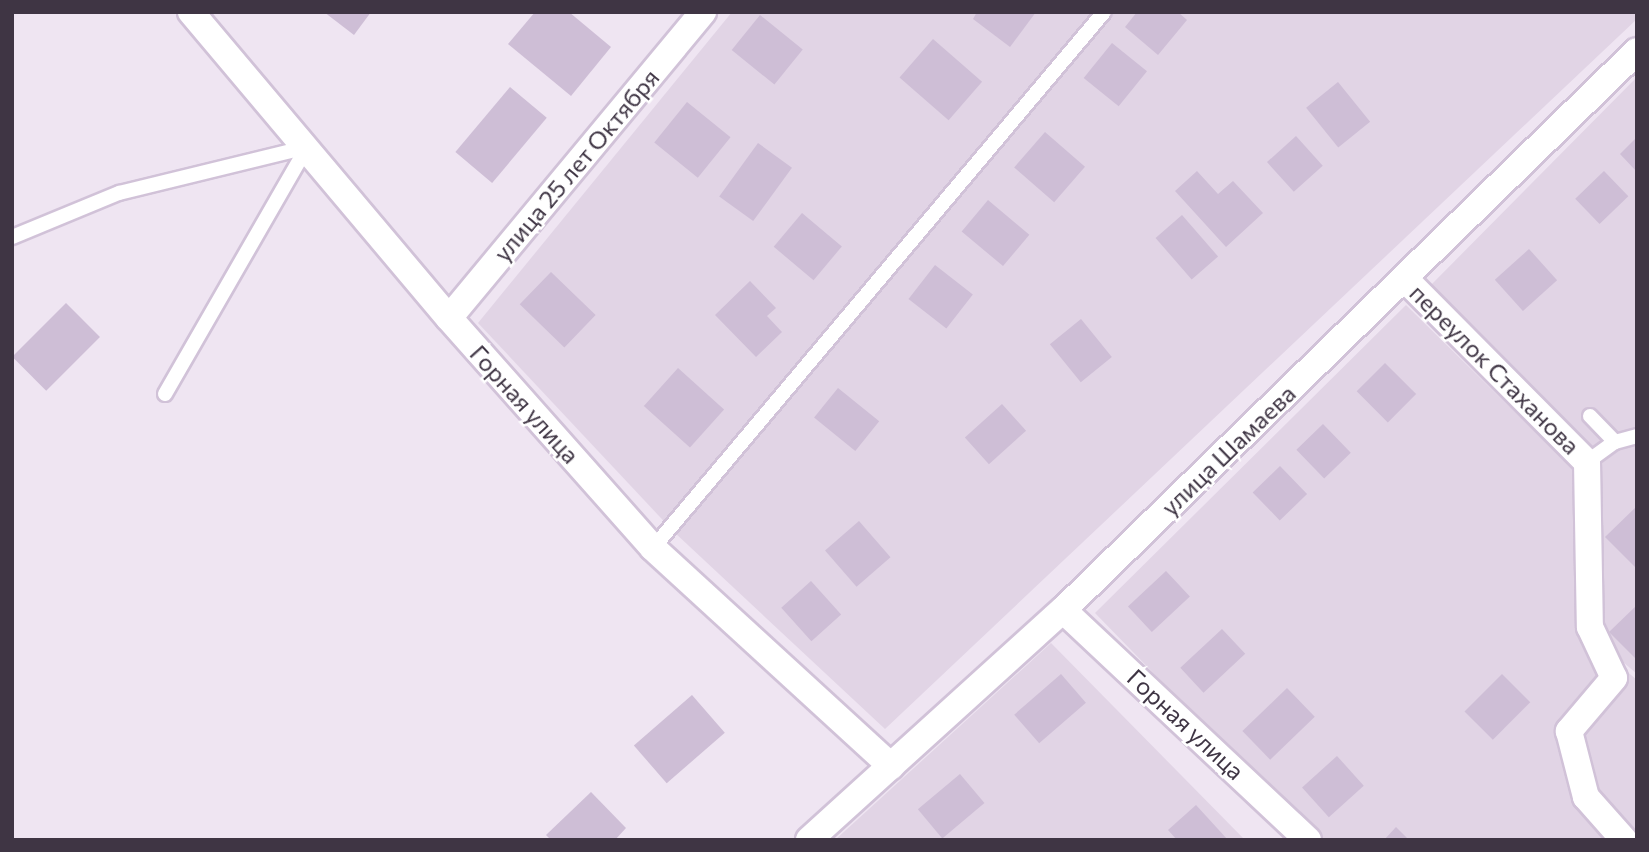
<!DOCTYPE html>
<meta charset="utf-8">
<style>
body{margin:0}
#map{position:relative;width:1649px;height:852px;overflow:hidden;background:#efe5f2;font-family:Commissioner,sans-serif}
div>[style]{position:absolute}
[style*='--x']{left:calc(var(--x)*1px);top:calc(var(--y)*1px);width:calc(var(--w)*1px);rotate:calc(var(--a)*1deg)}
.residential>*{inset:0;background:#e1d4e5}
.building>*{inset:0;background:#cebed6;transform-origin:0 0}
.roads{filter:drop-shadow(2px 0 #d1c2d8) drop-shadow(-2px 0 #d1c2d8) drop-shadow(0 2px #d1c2d8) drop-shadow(0 -2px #d1c2d8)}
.lane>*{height:14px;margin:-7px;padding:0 7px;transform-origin:7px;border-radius:7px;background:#fff}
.street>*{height:26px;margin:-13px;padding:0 13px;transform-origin:13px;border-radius:13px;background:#fff}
span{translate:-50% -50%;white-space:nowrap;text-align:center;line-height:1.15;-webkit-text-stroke:5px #fff;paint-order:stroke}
.street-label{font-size:24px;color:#3f3544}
.frame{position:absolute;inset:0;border:14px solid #3f3544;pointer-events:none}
</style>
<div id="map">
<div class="residential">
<i style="clip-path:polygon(732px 12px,1637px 12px,1637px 19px,885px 729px,674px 532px,478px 323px)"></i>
<i style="clip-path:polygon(1637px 77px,1637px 674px,1595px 638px,1596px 467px,1430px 286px)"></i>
<i style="clip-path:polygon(1406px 305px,1576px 472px,1588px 639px,1637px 680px,1637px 840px,1316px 840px,1095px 613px)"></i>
<i style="clip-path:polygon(1051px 643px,1245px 840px,835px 840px)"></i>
</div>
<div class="building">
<i style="clip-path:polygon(324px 12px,371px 12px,354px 35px)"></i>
<i style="clip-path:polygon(535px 12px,569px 12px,611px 47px,571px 96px,508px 44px)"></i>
<i style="clip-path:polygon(977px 12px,1036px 12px,1010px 47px,973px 19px)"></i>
<i style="clip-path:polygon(1137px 12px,1178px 12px,1187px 20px,1158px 55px,1125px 27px)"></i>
<i style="left:760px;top:15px;width:55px;height:45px;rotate:39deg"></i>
<i style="left:933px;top:39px;width:65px;height:51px;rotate:41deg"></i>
<i style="left:1112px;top:43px;width:45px;height:45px;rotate:39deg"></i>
<i style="left:1338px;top:82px;width:51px;height:41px;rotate:51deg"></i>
<i style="left:510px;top:87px;width:48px;height:85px;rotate:40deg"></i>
<i style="left:687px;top:102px;width:56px;height:52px;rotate:39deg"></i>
<i style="left:1045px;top:132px;width:53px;height:47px;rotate:41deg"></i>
<i style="left:1296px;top:136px;width:40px;height:39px;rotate:48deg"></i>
<i style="clip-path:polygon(1637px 137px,1637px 172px,1620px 154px)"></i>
<i style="left:758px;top:143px;width:42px;height:66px;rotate:36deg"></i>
<i style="clip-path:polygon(1197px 171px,1218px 194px,1233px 181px,1263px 213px,1226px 247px,1175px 191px)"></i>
<i style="left:1604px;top:171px;width:35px;height:40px;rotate:46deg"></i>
<i style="left:988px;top:200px;width:54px;height:41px;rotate:40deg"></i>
<i style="left:802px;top:213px;width:52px;height:44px;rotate:40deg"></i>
<i style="left:1182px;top:215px;width:55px;height:35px;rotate:49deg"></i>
<i style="left:1529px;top:249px;width:42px;height:46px;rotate:48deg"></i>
<i style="left:935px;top:265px;width:48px;height:43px;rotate:38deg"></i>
<i style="left:551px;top:272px;width:62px;height:45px;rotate:44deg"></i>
<i style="clip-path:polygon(750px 281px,776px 308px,767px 316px,782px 332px,756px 357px,715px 315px)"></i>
<i style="left:66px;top:303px;width:48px;height:76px;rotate:45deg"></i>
<i style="left:1081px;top:319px;width:49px;height:40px;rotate:51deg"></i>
<i style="left:1385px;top:363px;width:44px;height:40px;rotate:45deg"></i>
<i style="left:678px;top:368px;width:62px;height:51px;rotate:42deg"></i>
<i style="left:838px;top:388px;width:53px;height:38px;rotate:39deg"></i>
<i style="left:1002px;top:404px;width:36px;height:50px;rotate:48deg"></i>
<i style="left:1323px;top:424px;width:40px;height:37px;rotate:46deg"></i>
<i style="left:1280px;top:466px;width:39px;height:38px;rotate:46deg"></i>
<i style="clip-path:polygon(1637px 506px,1637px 569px,1605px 537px)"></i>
<i style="left:859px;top:521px;width:48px;height:45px;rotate:49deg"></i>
<i style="left:1166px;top:571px;width:35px;height:52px;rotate:47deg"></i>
<i style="left:811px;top:581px;width:45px;height:40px;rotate:48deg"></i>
<i style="clip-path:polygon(1637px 605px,1637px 660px,1609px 632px)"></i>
<i style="left:1222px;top:629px;width:34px;height:57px;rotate:47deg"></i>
<i style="left:1061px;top:674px;width:38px;height:62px;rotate:49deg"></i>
<i style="left:1502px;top:674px;width:40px;height:53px;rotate:45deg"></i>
<i style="left:1287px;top:688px;width:40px;height:62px;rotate:46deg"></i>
<i style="left:692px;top:695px;width:50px;height:77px;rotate:49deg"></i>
<i style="left:1337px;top:756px;width:40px;height:47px;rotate:48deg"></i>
<i style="left:960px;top:774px;width:38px;height:55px;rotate:50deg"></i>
<i style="clip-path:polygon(591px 792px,626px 828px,615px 840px,551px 840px,546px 835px)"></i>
<i style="clip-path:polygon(1196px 805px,1228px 840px,1177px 840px,1168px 830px)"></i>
<i style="clip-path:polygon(1396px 827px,1409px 840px,1384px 840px)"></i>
</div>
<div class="roads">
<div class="lane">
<i style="--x:12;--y:237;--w:116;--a:-22.4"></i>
<i style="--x:119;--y:193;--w:194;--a:-13.7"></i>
<i style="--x:165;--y:394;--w:285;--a:-60.1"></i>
<i style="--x:1590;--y:416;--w:36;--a:46"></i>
<i style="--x:1587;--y:462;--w:34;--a:-36"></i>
<i style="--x:1615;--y:442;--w:23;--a:-15"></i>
<i style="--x:653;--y:548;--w:700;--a:-49.92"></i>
</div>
<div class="street">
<i style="--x:191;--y:12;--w:400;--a:49.9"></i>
<i style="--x:449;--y:318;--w:307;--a:48.4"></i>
<i style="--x:653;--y:548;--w:323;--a:42.5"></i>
<i style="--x:1405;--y:279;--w:258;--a:45.2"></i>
<i style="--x:1587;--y:462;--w:165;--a:89"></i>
<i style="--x:1590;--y:627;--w:56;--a:64.8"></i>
<i style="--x:1614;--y:678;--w:70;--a:130.3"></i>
<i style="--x:1569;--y:731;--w:68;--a:75.6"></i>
<i style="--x:1586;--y:797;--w:57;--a:48.5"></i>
<i style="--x:449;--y:318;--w:398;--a:-50.3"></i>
<i style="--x:1063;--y:610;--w:336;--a:43.2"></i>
<i style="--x:809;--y:840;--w:343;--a:-42.2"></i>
<i style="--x:1063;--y:610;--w:801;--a:-44.24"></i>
</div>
</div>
<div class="street-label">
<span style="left:576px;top:165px;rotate:-50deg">улица 25 лет Октября</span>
<span style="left:1495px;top:369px;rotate:45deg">переулок Стаханова</span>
<span style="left:525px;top:404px;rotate:48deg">Горная улица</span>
<span style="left:1228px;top:450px;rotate:-44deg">улица Шамаева</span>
<span style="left:1186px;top:724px;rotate:43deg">Горная улица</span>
</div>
<div class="frame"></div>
</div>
